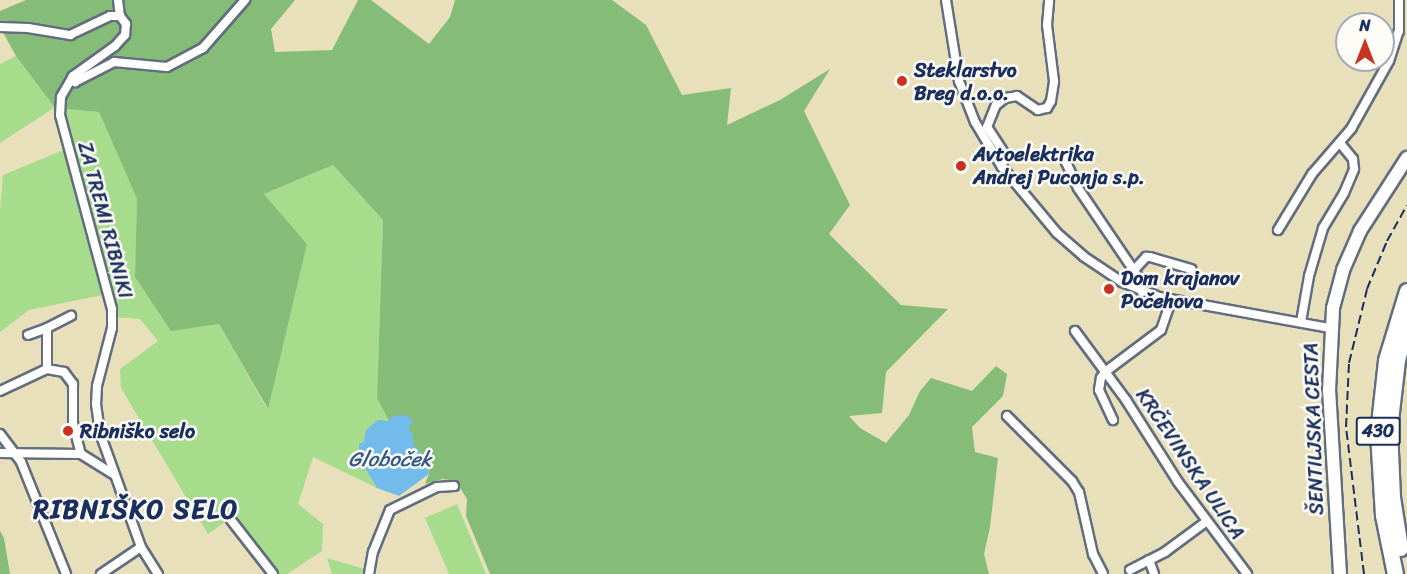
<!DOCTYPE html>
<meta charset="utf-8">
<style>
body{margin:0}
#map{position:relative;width:1407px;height:574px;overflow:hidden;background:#e7e0bb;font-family:Sriracha,sans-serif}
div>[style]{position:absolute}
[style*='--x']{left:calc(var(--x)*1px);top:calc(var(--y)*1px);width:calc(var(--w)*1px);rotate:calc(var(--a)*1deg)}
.green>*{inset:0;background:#a6dc8c}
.forest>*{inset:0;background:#84bc78}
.water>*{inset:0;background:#73bbeb}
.roads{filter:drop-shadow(2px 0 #626d7f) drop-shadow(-2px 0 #626d7f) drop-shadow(0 2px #626d7f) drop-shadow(0 -2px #626d7f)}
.street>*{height:8px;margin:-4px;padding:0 4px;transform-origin:4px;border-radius:4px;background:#fff}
.secondary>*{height:12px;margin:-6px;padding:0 6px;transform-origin:6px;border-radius:6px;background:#fff}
.highway>*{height:15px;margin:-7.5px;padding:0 7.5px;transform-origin:7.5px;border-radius:7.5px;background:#fff}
.rail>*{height:2px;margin-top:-1px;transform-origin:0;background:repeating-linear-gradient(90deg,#1b2f5e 0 9px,transparent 0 13.5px)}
.dots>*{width:16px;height:16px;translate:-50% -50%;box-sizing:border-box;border:3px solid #fdfcf7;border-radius:50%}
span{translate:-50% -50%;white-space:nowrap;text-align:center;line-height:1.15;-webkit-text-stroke:5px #fdfcf7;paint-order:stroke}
.shield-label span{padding:2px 4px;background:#fdfcf7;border:2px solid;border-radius:4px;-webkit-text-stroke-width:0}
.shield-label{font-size:18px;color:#1b2f5e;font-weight:700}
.poi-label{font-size:20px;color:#1b2f5e;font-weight:700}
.left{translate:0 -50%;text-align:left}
.street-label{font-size:20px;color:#1b2f5e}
.water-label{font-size:21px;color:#355988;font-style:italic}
.district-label{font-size:26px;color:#1b2f5e;font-weight:700;letter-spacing:1.5px}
.north{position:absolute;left:1335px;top:12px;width:60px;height:60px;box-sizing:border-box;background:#fdfcf7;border:2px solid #a3aaba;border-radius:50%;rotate:0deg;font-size:16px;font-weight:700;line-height:24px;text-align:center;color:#1b2f5e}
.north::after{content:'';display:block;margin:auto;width:21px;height:27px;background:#c8321e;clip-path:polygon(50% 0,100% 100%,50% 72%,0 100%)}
</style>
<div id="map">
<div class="green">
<i style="clip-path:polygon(16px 56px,55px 108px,99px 112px,137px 199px,135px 277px,171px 330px,219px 324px,267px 409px,307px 244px,264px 194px,333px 165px,383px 220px,377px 398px,389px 421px,359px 444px,359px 457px,377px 488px,313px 457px,298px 504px,323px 524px,322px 551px,287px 574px,278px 574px,232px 517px,208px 534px,121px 388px,120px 369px,158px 341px,140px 319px,115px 317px,113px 293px,29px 310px,0 332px,0 210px,3px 175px,66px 149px,54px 108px,0 143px,0 64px)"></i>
<i style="clip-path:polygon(457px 504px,486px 574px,449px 574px,425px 518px)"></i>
<i style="clip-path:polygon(327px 558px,364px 569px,365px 574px,332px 574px)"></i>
</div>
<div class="forest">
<i style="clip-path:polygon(26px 0,295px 0,271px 29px,275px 52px,332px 50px,358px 0,371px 0,429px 44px,450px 17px,455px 0,612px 0,646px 25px,682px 95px,731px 88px,727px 125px,780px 100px,830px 69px,804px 111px,850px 205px,829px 234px,901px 305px,948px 309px,886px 372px,882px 413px,849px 416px,860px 428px,886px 443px,909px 415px,920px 391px,931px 378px,972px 391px,996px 366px,1007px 374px,1003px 396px,972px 427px,975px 452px,998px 458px,990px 527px,984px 554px,989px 574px,490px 574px,466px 516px,467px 499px,456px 481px,443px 479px,425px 484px,429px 474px,427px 459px,389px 421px,377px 398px,383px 220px,333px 165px,264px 194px,307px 244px,268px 409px,219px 324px,171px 331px,135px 277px,137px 199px,99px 112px,55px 108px,16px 56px,0 27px,0 11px)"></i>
<i style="clip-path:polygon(0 531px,4px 538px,10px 574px,0 574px)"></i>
</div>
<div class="water">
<i style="clip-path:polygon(406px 415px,413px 421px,408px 430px,413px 434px,413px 444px,427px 459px,429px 474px,399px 496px,377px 488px,359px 458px,359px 444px,364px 441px,366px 430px,378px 420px,389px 421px,392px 416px)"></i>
</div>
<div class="roads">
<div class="street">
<i style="--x:118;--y:0;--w:16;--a:83"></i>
<i style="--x:946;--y:0;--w:82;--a:80.9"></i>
<i style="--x:959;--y:81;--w:44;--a:68.7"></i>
<i style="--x:975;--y:122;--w:52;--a:59"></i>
<i style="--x:1002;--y:167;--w:86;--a:50.2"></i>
<i style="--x:1057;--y:233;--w:35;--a:41"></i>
<i style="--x:1083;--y:256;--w:47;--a:33.7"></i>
<i style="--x:1122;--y:282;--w:40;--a:22"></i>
<i style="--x:1159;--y:297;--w:174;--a:10.3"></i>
<i style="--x:0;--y:27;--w:28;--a:2"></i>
<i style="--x:28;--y:28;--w:43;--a:9.5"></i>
<i style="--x:70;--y:35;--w:44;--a:-25.4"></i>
<i style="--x:110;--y:16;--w:10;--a:0"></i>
<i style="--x:120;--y:16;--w:10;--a:53"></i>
<i style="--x:126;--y:24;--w:11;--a:95"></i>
<i style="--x:125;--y:35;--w:15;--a:132"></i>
<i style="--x:115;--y:46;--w:52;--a:144.5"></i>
<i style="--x:73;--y:76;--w:24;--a:120"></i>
<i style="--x:61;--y:97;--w:18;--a:93"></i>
<i style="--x:60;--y:115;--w:201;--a:75"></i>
<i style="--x:112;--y:309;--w:19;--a:90"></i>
<i style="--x:112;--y:328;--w:60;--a:104.5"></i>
<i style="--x:97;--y:386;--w:18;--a:93"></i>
<i style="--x:96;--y:404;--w:29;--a:82"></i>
<i style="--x:100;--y:433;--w:121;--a:70.2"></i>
<i style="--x:141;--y:547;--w:32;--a:58"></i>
<i style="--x:72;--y:80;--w:4;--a:34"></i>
<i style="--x:75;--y:82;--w:44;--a:-27.1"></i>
<i style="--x:114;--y:62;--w:53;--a:5.4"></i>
<i style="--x:167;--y:67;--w:41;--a:-27.8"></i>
<i style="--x:203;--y:48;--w:64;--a:-48.8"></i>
<i style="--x:1064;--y:158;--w:33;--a:65"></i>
<i style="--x:1078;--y:188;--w:112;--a:55.9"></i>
<i style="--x:1141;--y:281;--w:11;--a:85"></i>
<i style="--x:1002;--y:167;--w:14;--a:-82"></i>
<i style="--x:1004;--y:153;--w:31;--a:-123"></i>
<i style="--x:987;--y:127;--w:24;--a:-68"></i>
<i style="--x:996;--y:105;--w:11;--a:-38"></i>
<i style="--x:1005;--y:98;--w:12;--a:-9"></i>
<i style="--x:1017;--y:96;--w:25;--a:34"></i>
<i style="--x:1038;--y:110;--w:9;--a:-13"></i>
<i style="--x:1047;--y:108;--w:8;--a:-60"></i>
<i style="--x:1051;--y:101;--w:20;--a:-81"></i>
<i style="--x:1054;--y:81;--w:56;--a:-97.1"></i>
<i style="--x:1047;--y:25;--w:25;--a:-85"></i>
<i style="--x:1278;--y:230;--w:66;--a:-58.7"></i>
<i style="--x:1312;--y:174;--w:60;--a:-49.1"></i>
<i style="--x:1351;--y:129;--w:78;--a:-60.8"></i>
<i style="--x:1389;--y:61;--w:32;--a:-72"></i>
<i style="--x:1399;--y:31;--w:31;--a:-90"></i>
<i style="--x:1134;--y:270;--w:18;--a:-47"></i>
<i style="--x:1146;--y:257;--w:4;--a:0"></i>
<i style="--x:1150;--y:257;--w:43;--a:16.3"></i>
<i style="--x:1301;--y:322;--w:47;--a:-80.1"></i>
<i style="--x:1309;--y:276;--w:50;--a:-73.7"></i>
<i style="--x:1323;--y:228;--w:41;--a:-59"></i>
<i style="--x:1344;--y:193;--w:26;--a:-67"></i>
<i style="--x:1354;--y:169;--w:10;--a:-96"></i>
<i style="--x:1353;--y:159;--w:21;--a:-129"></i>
<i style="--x:1075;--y:331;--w:86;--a:53.5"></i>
<i style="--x:1126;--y:400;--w:97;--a:57.6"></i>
<i style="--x:1178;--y:482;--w:115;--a:53.1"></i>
<i style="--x:28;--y:335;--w:20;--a:-20"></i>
<i style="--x:47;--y:369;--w:41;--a:-90"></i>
<i style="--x:47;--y:328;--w:27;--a:-27"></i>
<i style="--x:0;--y:391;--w:52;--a:-25.1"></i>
<i style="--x:47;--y:369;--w:17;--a:10"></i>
<i style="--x:64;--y:372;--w:15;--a:53"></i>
<i style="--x:73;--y:384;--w:39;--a:90"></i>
<i style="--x:73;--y:423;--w:32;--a:76"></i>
<i style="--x:1007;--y:416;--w:92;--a:45"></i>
<i style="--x:1072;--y:481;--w:13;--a:58"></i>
<i style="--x:1079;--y:492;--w:64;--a:77.3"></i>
<i style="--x:1093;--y:554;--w:22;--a:63"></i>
<i style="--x:1113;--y:420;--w:33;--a:-115"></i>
<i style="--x:1099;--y:390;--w:12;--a:-81"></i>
<i style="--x:1101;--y:378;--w:7;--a:-56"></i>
<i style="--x:1105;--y:372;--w:70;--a:-36.9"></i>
<i style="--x:1161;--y:330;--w:31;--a:-71"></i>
<i style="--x:0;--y:434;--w:35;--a:53"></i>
<i style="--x:21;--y:462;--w:121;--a:68.1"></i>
<i style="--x:0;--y:453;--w:81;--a:0.7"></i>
<i style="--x:81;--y:454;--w:38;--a:32"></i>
<i style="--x:231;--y:520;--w:68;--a:52.1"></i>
<i style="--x:1149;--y:560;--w:15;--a:70"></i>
<i style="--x:1130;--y:570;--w:39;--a:-27"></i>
<i style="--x:1165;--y:552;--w:52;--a:-36.4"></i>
<i style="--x:101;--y:574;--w:48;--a:-34"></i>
<i style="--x:369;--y:574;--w:22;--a:-80"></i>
<i style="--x:373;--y:552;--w:45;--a:-68"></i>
<i style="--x:390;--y:510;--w:52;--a:-26.1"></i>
<i style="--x:437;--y:487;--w:17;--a:-3"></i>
</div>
<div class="secondary">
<i style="--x:1340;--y:574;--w:183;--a:-93.4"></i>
<i style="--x:1329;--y:391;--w:83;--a:-87.2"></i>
<i style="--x:1333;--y:308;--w:39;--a:-75"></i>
<i style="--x:1343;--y:270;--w:43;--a:-66.4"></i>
<i style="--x:1360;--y:231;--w:87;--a:-57.2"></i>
</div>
<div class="highway">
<i style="--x:1400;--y:548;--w:52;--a:-98.9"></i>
<i style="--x:1392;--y:497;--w:68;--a:-92.5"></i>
<i style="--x:1389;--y:429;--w:69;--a:-83.4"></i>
<i style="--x:1397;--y:360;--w:38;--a:-75"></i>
<i style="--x:1395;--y:574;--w:60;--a:-101.5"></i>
<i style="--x:1383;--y:515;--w:82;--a:-93.5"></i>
<i style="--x:1378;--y:433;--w:73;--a:-83.7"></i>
<i style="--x:1386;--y:360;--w:72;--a:-73.1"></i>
</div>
</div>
<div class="rail">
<i style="--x:1364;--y:574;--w:148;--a:-97"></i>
<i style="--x:1346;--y:427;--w:64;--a:-87.3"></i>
<i style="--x:1349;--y:363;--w:76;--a:-76.3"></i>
<i style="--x:1367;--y:289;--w:52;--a:-67.4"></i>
<i style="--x:1387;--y:241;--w:41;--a:-60.9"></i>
</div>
<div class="dots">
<i style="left:902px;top:81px;background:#c8321e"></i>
<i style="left:961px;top:166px;background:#c8321e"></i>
<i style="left:1109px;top:289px;background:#c8321e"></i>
<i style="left:68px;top:431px;background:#c8321e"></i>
</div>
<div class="shield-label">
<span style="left:1378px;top:431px">430</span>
</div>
<div class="poi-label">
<span class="left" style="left:914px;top:82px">Steklarstvo<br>Breg d.o.o.</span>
<span class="left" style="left:973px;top:166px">Avtoelektrika<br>Andrej Puconja s.p.</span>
<span class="left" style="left:1121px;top:290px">Dom krajanov<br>Počehova</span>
<span class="left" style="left:80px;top:431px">Ribniško selo</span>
</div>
<div class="street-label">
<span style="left:105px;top:220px;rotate:75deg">ZA TREMI RIBNIKI</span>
<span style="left:1314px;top:429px;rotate:-92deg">ŠENTILJSKA CESTA</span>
<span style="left:1190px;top:464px;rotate:56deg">KRČEVINSKA ULICA</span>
</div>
<div class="water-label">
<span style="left:390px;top:459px">Globoček</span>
</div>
<div class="district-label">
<span style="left:136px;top:510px">RIBNIŠKO SELO</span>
</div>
<div class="north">N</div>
</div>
